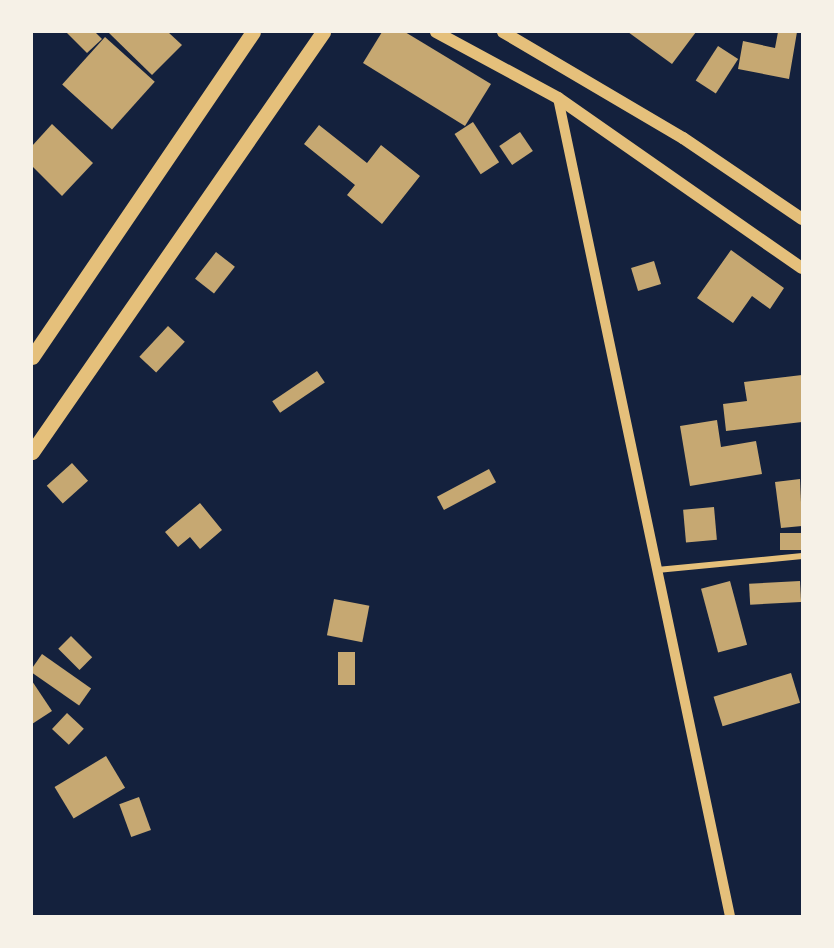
<!DOCTYPE html>
<style>
body{margin:0}
#map{position:relative;width:834px;height:948px;overflow:hidden;background:#14213d;font-family:"Source Sans 3",sans-serif}
div>[style]{position:absolute}
[style*='--x']{left:calc(var(--x)*1px);top:calc(var(--y)*1px);width:calc(var(--w)*1px);rotate:calc(var(--a)*1deg)}
.building>*{inset:0;background:#c6a872;transform-origin:0 0}
.minor>*{height:6px;margin:-3px;padding:0 3px;transform-origin:3px;border-radius:3px;background:#e5c07b}
.tertiary>*{height:10px;margin:-5px;padding:0 5px;transform-origin:5px;border-radius:5px;background:#e5c07b}
.secondary>*{height:12px;margin:-6px;padding:0 6px;transform-origin:6px;border-radius:6px;background:#e5c07b}
.primary>*{height:15px;margin:-7.5px;padding:0 7.5px;transform-origin:7.5px;border-radius:7.5px;background:#e5c07b}
span{translate:-50% -50%;white-space:nowrap;text-align:center;line-height:1.15;-webkit-text-stroke:6px #f6f1e7;paint-order:stroke}
.frame{position:absolute;inset:0;border:33px solid #f6f1e7;pointer-events:none}
</style>
<div id="map">
<div class="building">
<i style="clip-path:polygon(66px 32px,95px 32px,102px 39px,87px 53px)"></i>
<i style="clip-path:polygon(108px 32px,168px 32px,182px 45px,152px 75px)"></i>
<i style="clip-path:polygon(382px 32px,405px 32px,491px 84px,465px 126px,363px 63px)"></i>
<i style="clip-path:polygon(628px 32px,696px 32px,672px 64px)"></i>
<i style="clip-path:polygon(778px 32px,797px 32px,789px 79px,738px 69px,743px 41px,775px 48px)"></i>
<i style="left:105px;top:37px;width:67px;height:64px;rotate:42deg"></i>
<i style="left:718px;top:46px;width:24px;height:41px;rotate:33deg"></i>
<i style="left:473px;top:122px;width:48px;height:22px;rotate:57deg"></i>
<i style="clip-path:polygon(52px 124px,93px 163px,62px 196px,32px 166px,32px 146px)"></i>
<i style="clip-path:polygon(319px 125px,367px 163px,381px 145px,420px 176px,382px 224px,347px 195px,355px 185px,304px 144px)"></i>
<i style="left:520px;top:132px;width:23px;height:25px;rotate:56deg"></i>
<i style="clip-path:polygon(731px 250px,784px 288px,770px 309px,752px 296px,733px 323px,697px 298px)"></i>
<i style="left:216px;top:252px;width:24px;height:34px;rotate:38deg"></i>
<i style="left:654px;top:261px;width:24px;height:24px;rotate:73deg"></i>
<i style="left:168px;top:326px;width:23px;height:42px;rotate:43deg"></i>
<i style="left:317px;top:371px;width:14px;height:54px;rotate:56deg"></i>
<i style="clip-path:polygon(802px 375px,802px 422px,726px 431px,723px 404px,747px 401px,744px 382px)"></i>
<i style="clip-path:polygon(717px 420px,721px 447px,756px 441px,762px 474px,690px 486px,680px 426px)"></i>
<i style="left:72px;top:463px;width:24px;height:34px;rotate:48deg"></i>
<i style="left:489px;top:469px;width:15px;height:59px;rotate:62deg"></i>
<i style="clip-path:polygon(800px 479px,802px 526px,781px 528px,775px 482px)"></i>
<i style="clip-path:polygon(200px 503px,222px 530px,200px 549px,190px 537px,178px 547px,165px 532px)"></i>
<i style="left:714px;top:507px;width:33px;height:31px;rotate:85deg"></i>
<i style="left:802px;top:533px;width:17px;height:22px;rotate:90deg"></i>
<i style="left:730px;top:581px;width:66px;height:30px;rotate:75deg"></i>
<i style="left:800px;top:581px;width:21px;height:51px;rotate:87deg"></i>
<i style="left:334px;top:599px;width:36px;height:37px;rotate:11deg"></i>
<i style="left:71px;top:636px;width:30px;height:18px;rotate:45deg"></i>
<i style="left:338px;top:652px;width:17px;height:33px"></i>
<i style="left:42px;top:654px;width:60px;height:21px;rotate:35deg"></i>
<i style="left:791px;top:673px;width:31px;height:81px;rotate:73deg"></i>
<i style="clip-path:polygon(32px 681px,52px 711px,32px 724px)"></i>
<i style="left:67px;top:713px;width:23px;height:22px;rotate:43deg"></i>
<i style="left:106px;top:756px;width:37px;height:60px;rotate:59deg"></i>
<i style="left:139px;top:797px;width:35px;height:21px;rotate:70deg"></i>
</div>
<div class="minor">
<i style="--x:657;--y:570;--w:146;--a:-5.5"></i>
</div>
<div class="tertiary">
<i style="--x:558;--y:98;--w:836;--a:78.13"></i>
</div>
<div class="secondary">
<i style="--x:436;--y:32;--w:139;--a:28.4"></i>
<i style="--x:558;--y:98;--w:297;--a:34.9"></i>
<i style="--x:503;--y:32;--w:209;--a:30.5"></i>
<i style="--x:683;--y:138;--w:144;--a:34.2"></i>
</div>
<div class="primary">
<i style="--x:32;--y:357;--w:393;--a:-55.8"></i>
<i style="--x:32;--y:452;--w:511;--a:-55.28"></i>
</div>
<div class="frame"></div>
</div>
